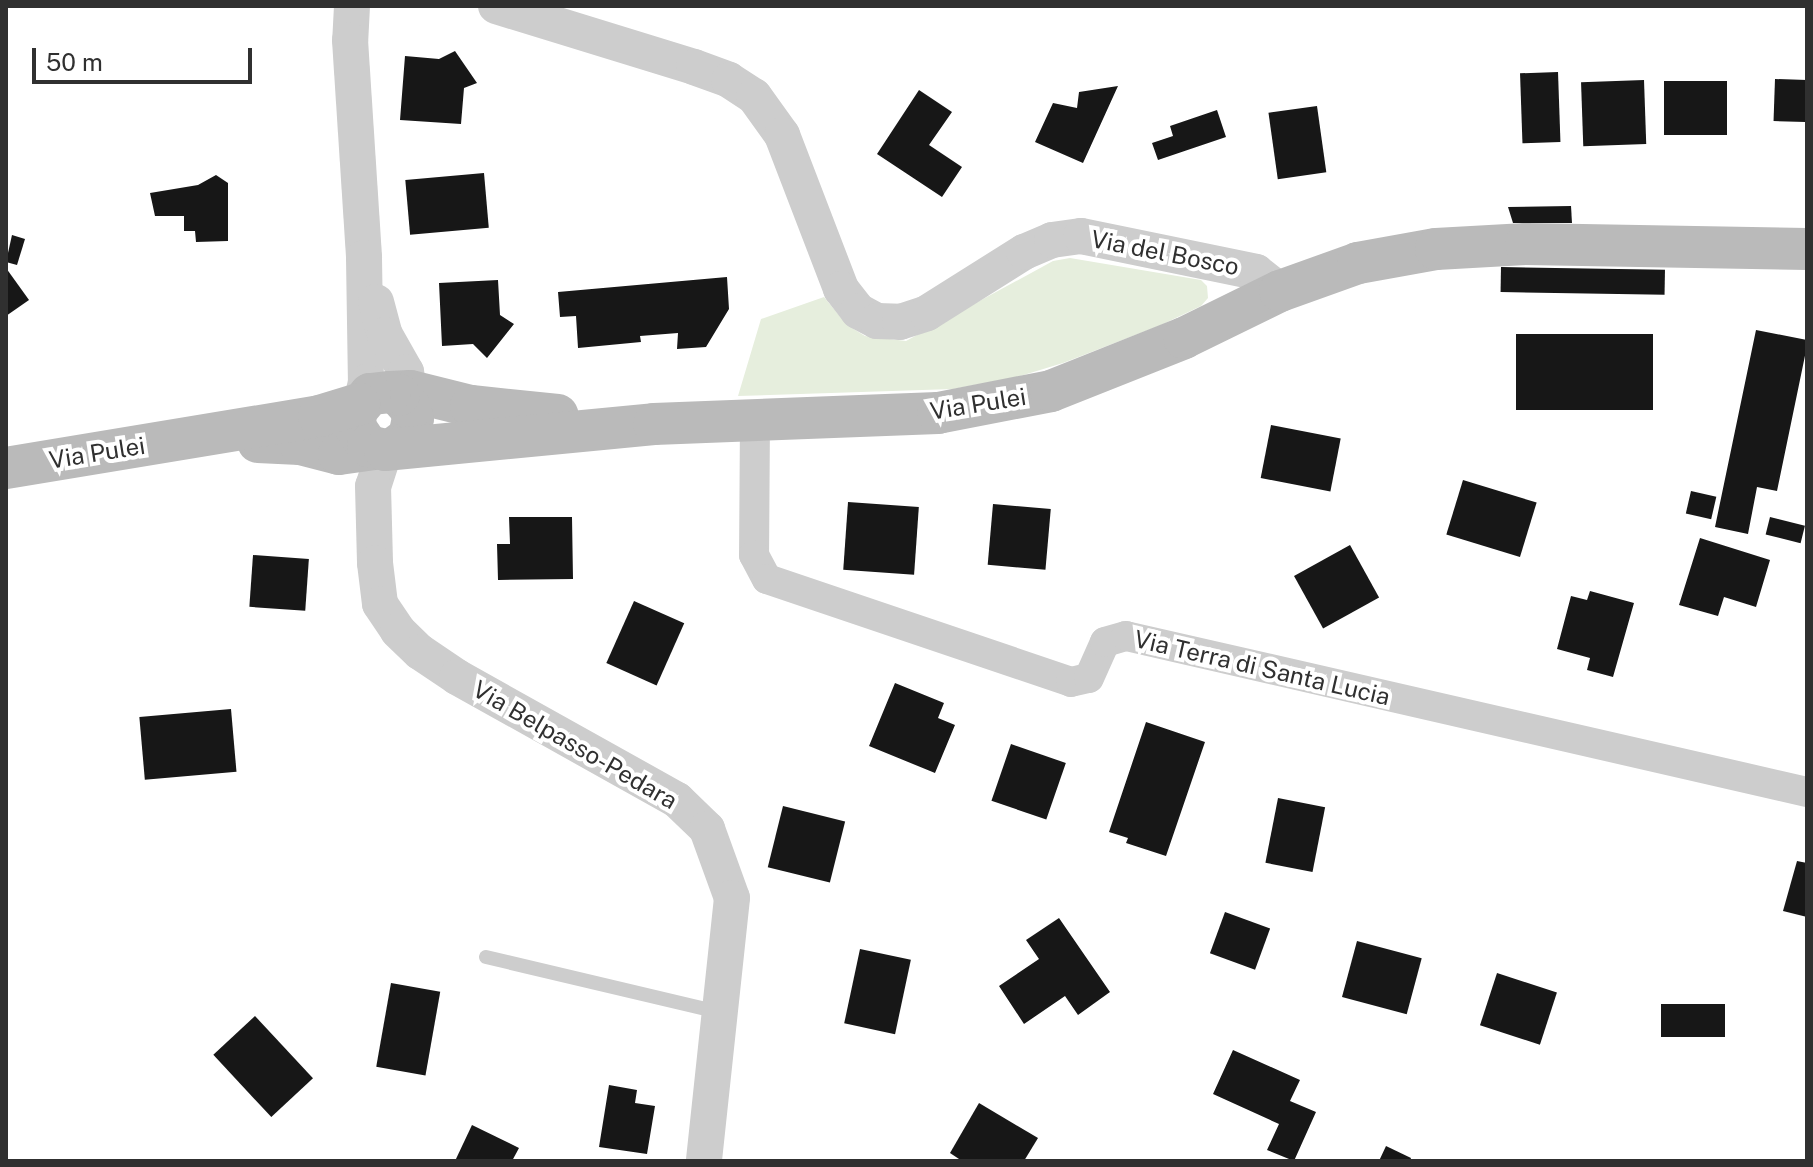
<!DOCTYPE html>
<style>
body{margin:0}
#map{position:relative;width:1813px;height:1167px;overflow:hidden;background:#fff;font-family:"Public Sans",sans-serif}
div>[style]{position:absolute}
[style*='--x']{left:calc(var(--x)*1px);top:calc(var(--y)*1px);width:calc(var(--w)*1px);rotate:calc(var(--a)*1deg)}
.green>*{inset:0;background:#e6eedd}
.building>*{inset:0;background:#171717;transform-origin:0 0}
.service>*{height:14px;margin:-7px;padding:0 7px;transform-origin:7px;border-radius:7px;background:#cdcdcd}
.minor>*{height:30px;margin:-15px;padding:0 15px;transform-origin:15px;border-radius:15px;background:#cdcdcd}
.tertiary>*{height:36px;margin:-18px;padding:0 18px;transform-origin:18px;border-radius:18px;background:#cdcdcd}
.secondary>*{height:42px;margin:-21px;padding:0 21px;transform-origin:21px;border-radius:21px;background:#bababa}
span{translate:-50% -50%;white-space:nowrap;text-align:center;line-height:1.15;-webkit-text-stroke:8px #fff;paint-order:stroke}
.street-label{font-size:24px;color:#303030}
.frame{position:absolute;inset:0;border:8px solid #303030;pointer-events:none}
.scale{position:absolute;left:32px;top:48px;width:220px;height:36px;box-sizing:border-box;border:4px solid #303030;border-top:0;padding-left:10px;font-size:24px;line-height:28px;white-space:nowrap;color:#303030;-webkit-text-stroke:6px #fff;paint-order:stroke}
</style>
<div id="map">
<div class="green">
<i style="clip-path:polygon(1070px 258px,1201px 280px,1207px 286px,1208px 298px,1201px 306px,1161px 325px,1063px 363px,1017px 377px,953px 389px,738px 396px,761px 319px,824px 297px,847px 325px,865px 336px,906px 341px,1053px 261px)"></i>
</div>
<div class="building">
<i style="clip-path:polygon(455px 51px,477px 83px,464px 88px,461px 124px,400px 120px,405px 56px,439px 59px)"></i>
<i style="left:1558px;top:72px;width:70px;height:38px;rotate:88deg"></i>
<i style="left:1775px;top:79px;width:32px;height:42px;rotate:2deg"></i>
<i style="left:1644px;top:80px;width:64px;height:63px;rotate:88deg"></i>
<i style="left:1727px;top:81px;width:54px;height:63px;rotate:90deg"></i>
<i style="clip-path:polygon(1118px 86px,1083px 163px,1035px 142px,1053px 103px,1077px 108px,1079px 92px)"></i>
<i style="clip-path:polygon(919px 90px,952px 112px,929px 145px,962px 167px,942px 197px,877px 154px)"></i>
<i style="left:1317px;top:106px;width:67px;height:49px;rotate:82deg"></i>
<i style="clip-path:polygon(1217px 110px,1226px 137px,1158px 160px,1152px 143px,1173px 136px,1170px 126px)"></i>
<i style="left:484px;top:173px;width:55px;height:79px;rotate:85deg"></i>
<i style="clip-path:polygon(216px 175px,228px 183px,228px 241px,196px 242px,195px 231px,184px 231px,184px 216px,155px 216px,150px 193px,198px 185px)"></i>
<i style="clip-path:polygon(1571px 206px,1572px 223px,1513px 223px,1508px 207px)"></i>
<i style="clip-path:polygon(12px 235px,25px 239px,17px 265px,6px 262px)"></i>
<i style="left:1501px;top:267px;width:164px;height:25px;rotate:1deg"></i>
<i style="clip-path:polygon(6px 268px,29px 300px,6px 316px)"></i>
<i style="clip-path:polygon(727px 277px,729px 309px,706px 347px,677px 349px,678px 333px,640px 336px,641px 342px,578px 348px,576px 316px,560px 317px,558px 292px)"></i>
<i style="clip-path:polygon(498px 280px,500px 315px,514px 324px,487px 358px,473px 344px,442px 346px,439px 283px)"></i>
<i style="clip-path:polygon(1756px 330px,1807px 340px,1807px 346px,1777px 491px,1757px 487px,1748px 534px,1715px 527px)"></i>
<i style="left:1516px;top:334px;width:137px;height:76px"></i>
<i style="left:1271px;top:425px;width:71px;height:54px;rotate:11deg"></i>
<i style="left:1463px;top:480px;width:77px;height:57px;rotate:17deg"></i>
<i style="left:1691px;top:491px;width:26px;height:23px;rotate:13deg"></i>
<i style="left:848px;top:502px;width:71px;height:68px;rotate:4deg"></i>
<i style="left:993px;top:504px;width:58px;height:61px;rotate:5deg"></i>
<i style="clip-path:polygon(509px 517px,572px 517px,573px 579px,498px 580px,497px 544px,510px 544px)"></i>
<i style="left:1770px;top:517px;width:36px;height:18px;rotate:14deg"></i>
<i style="clip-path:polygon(1700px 538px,1770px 560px,1756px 607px,1724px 597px,1718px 616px,1679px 605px)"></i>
<i style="left:1350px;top:545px;width:60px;height:64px;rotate:61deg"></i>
<i style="left:253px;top:555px;width:56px;height:52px;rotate:4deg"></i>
<i style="clip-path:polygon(1590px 591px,1634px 603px,1613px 677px,1587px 670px,1590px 658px,1557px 649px,1571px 596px,1587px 600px)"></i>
<i style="left:634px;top:601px;width:55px;height:68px;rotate:24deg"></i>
<i style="clip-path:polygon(895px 683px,944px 703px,938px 718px,955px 725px,935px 773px,869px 746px)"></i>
<i style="left:231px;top:709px;width:63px;height:92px;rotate:85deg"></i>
<i style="clip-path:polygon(1146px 722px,1205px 742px,1166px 856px,1126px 843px,1128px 838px,1109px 832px)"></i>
<i style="left:1011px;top:744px;width:58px;height:60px;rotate:19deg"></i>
<i style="left:1278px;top:798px;width:48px;height:66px;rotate:11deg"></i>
<i style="left:783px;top:806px;width:64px;height:63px;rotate:14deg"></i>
<i style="clip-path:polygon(1797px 861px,1807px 863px,1807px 917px,1783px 911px)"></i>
<i style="left:1225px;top:912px;width:48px;height:44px;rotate:20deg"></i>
<i style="clip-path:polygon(1059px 918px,1110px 992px,1078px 1015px,1065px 996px,1024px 1024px,999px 986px,1039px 959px,1026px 940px)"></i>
<i style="left:1357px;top:941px;width:67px;height:58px;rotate:15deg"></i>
<i style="left:860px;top:949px;width:52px;height:76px;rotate:12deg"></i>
<i style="left:1497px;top:973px;width:63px;height:55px;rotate:18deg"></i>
<i style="left:391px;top:983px;width:50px;height:85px;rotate:10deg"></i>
<i style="left:1661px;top:1004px;width:64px;height:33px"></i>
<i style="left:255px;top:1016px;width:85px;height:57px;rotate:47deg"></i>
<i style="clip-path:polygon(1233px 1050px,1300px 1080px,1290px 1101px,1316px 1112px,1294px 1161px,1267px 1150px,1279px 1124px,1213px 1094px)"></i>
<i style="clip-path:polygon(609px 1085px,637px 1090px,635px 1103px,655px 1106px,647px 1154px,599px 1147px)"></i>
<i style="clip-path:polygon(979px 1103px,1038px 1138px,1024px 1161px,962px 1161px,950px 1153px)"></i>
<i style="clip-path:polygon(472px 1125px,519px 1148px,512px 1161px,455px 1161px)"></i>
<i style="clip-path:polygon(1386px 1146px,1411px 1158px,1410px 1161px,1379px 1161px)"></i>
</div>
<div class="service">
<i style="--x:486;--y:957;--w:239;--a:13.3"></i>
</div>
<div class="minor">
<i style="--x:755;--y:419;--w:136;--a:90.4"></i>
<i style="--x:754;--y:555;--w:27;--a:62"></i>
<i style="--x:767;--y:579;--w:321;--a:18.7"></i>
<i style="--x:1071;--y:682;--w:18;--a:-13"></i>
<i style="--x:1089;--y:678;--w:39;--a:-66"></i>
<i style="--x:1105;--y:642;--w:22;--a:-16"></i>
<i style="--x:1126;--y:636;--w:699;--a:12.9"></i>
</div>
<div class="tertiary">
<i style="--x:352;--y:6;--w:34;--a:93"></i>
<i style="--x:350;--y:40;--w:218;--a:86.3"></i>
<i style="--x:364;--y:258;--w:124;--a:89.1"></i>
<i style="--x:366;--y:382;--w:18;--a:103"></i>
<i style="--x:496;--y:6;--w:207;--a:17.1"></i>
<i style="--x:694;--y:67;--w:37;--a:20"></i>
<i style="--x:729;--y:80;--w:30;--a:33"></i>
<i style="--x:754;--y:96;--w:48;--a:54.3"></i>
<i style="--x:782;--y:135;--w:165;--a:69"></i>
<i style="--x:841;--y:289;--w:28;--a:52"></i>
<i style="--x:858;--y:311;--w:21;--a:28"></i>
<i style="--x:877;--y:321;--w:23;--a:2"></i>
<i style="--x:900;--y:322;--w:28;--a:-18"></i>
<i style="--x:927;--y:313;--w:115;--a:-32.2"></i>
<i style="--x:1024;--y:252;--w:30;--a:-23"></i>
<i style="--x:1052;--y:240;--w:29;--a:-8"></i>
<i style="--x:1081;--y:236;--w:179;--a:11.6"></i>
<i style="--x:1256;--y:272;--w:31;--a:38"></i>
<i style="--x:376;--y:302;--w:34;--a:75"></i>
<i style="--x:385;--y:335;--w:43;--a:60.4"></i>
<i style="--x:406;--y:372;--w:37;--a:82"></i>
<i style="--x:385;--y:450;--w:38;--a:108"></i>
<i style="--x:373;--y:486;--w:77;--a:88.5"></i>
<i style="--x:375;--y:563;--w:41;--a:83"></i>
<i style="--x:380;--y:604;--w:32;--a:56"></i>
<i style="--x:398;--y:631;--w:30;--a:44"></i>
<i style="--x:420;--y:652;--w:45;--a:34"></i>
<i style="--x:457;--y:677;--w:252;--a:29.2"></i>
<i style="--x:677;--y:800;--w:42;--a:44"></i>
<i style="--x:707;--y:829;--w:73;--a:70.1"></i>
<i style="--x:732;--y:898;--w:264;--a:96.1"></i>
</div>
<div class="secondary">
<i style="--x:390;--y:392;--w:20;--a:-3"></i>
<i style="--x:410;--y:391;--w:63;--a:13.8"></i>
<i style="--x:471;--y:406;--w:87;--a:5.9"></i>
<i style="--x:258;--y:442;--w:42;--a:2.7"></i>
<i style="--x:300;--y:444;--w:40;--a:14.4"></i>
<i style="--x:339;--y:454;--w:36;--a:-8"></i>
<i style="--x:394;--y:448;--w:19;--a:-36"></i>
<i style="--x:409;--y:437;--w:19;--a:-78"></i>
<i style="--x:413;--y:418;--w:9;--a:-103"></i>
<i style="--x:411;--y:409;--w:18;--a:-131"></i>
<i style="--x:399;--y:395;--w:9;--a:-162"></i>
<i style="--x:390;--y:392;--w:20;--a:174"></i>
<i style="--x:370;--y:394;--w:22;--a:129"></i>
<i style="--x:356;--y:411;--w:16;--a:94"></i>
<i style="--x:355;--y:427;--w:23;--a:56"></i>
<i style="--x:368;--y:446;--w:17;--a:13"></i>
<i style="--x:385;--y:450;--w:270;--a:-5.5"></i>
<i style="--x:654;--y:424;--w:284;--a:-2.2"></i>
<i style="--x:938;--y:413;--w:115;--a:-11"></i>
<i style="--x:1051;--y:391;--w:143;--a:-21.7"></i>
<i style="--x:1184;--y:338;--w:107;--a:-26.1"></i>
<i style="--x:1280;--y:291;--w:83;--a:-19.7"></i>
<i style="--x:1358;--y:263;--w:79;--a:-10.2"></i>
<i style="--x:1436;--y:249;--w:90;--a:-3.2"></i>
<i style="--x:1526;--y:244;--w:281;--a:1"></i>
<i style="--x:6;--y:468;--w:317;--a:-9.4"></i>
<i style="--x:319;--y:416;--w:42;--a:-16.7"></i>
</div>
<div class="street-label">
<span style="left:1165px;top:253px;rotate:11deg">Via del Bosco</span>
<span style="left:978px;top:404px;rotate:-9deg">Via Pulei</span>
<span style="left:97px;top:453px;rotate:-9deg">Via Pulei</span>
<span style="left:1262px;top:668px;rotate:13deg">Via Terra di Santa Lucia</span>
<span style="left:575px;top:745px;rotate:30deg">Via Belpasso-Pedara</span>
</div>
<div class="frame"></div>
<div class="scale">50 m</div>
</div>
